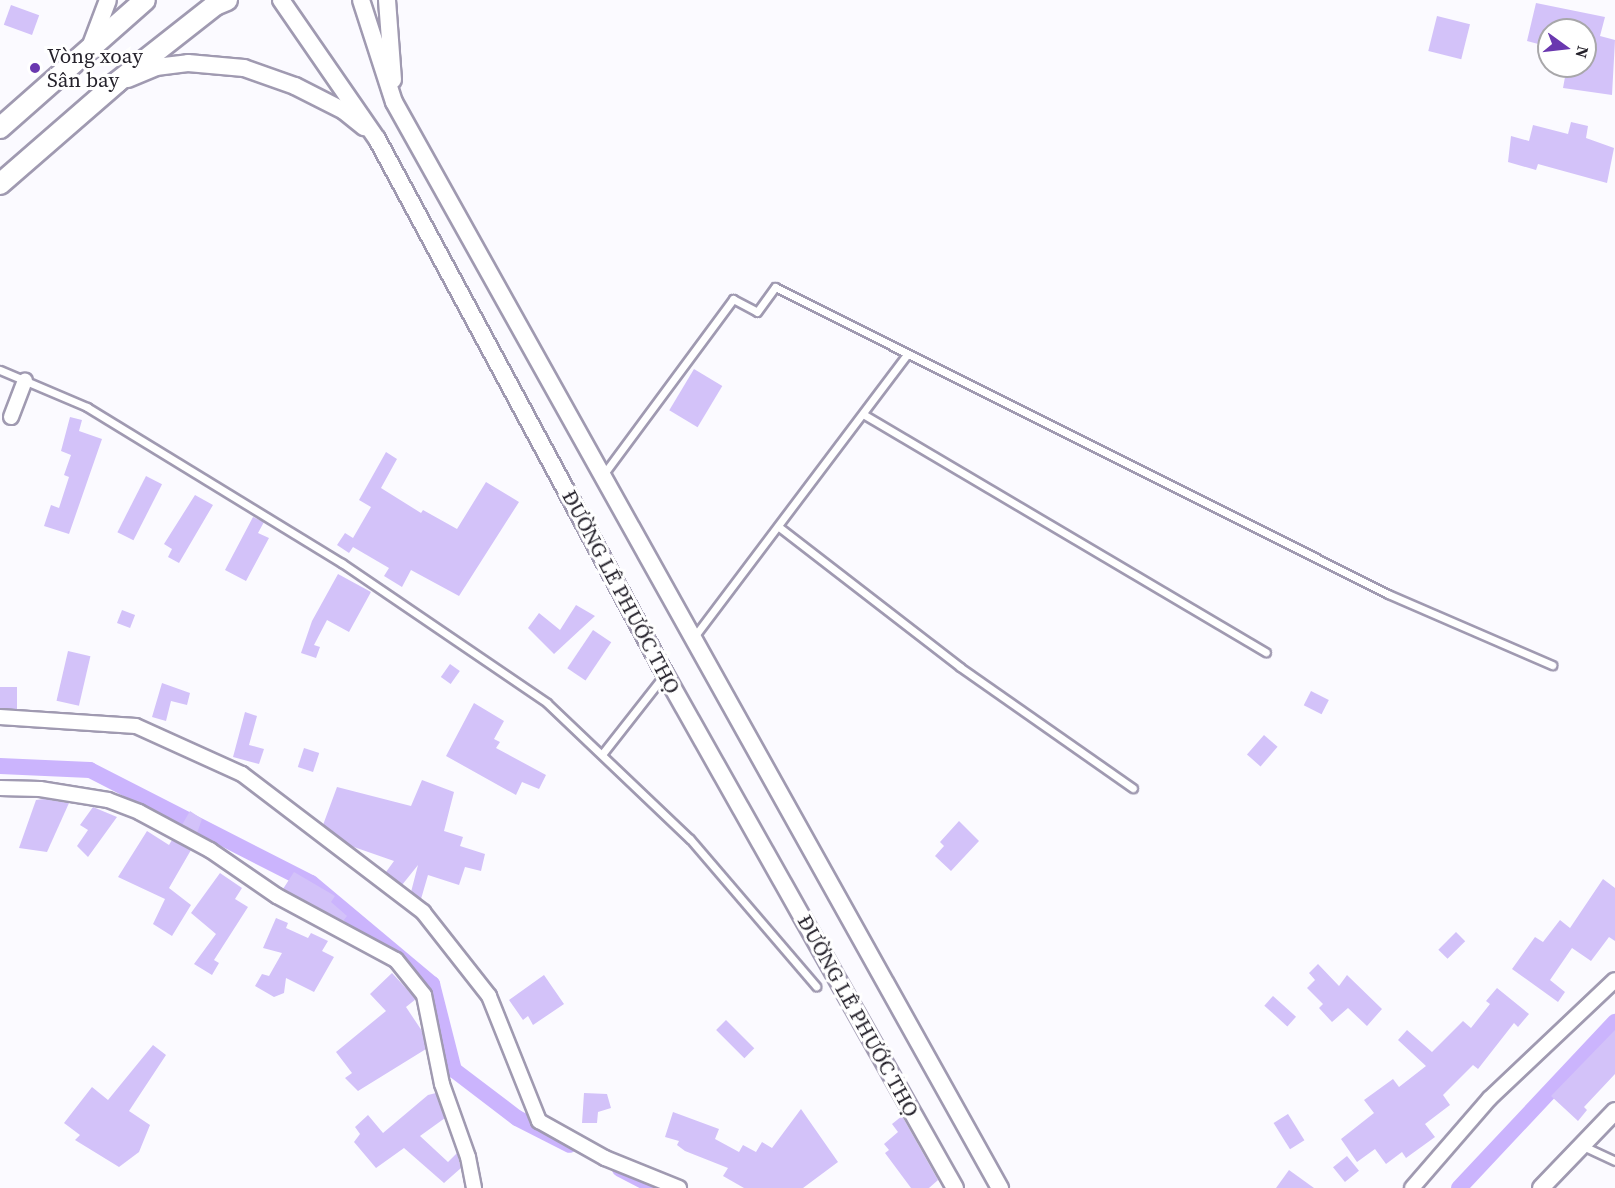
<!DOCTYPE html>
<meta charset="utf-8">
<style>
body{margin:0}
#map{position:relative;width:1615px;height:1188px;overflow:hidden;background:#fbfaff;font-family:"Source Serif 4",serif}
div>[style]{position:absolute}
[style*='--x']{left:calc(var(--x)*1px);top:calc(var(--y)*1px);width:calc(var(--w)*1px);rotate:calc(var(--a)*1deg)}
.canal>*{height:16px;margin:-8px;padding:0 8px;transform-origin:8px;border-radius:8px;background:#cbb4fd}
.building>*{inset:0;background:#d3c2f9;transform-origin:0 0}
.roads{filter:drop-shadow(2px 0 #a09ab1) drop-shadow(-2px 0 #a09ab1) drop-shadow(0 2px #a09ab1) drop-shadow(0 -2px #a09ab1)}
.service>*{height:7px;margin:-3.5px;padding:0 3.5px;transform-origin:3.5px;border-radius:3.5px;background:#fff}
.minor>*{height:14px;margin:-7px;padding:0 7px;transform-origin:7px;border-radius:7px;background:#fff}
.tertiary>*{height:16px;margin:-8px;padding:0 8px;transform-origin:8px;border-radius:8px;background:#fff}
.secondary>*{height:20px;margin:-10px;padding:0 10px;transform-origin:10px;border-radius:10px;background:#fff}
.dots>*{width:16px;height:16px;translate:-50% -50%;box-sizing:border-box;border:3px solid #fff;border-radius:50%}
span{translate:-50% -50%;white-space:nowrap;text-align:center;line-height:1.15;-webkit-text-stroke:6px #fff;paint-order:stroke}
.poi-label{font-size:21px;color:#25222b}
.left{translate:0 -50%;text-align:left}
.street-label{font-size:21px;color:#25222b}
.north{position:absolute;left:1537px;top:18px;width:60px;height:60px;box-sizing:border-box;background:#fff;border:2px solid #a8a7aa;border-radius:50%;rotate:105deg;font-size:16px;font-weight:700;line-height:24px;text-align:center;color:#25222b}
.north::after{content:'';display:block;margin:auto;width:21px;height:27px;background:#6a38af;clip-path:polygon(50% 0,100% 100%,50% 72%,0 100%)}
</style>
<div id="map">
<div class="canal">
<i style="--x:0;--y:766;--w:90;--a:2.5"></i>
<i style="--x:90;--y:770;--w:248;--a:27.1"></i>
<i style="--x:311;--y:883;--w:158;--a:39.9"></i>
<i style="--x:432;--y:984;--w:89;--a:75.7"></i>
<i style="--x:454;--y:1070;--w:79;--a:37.3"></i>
<i style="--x:517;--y:1118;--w:59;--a:27"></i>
<i style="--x:620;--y:1169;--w:42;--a:27.2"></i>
<i style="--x:1459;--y:1188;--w:228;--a:-46.8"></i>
</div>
<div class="building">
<i style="clip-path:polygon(1536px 3px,1605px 17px,1600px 36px,1615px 40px,1612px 95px,1563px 88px,1567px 66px,1585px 66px,1585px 30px,1545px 30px,1542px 45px,1527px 41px)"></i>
<i style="left:11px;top:5px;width:30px;height:21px;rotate:20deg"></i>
<i style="left:1437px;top:16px;width:34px;height:36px;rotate:14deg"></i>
<i style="clip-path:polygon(1571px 122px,1588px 126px,1586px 138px,1614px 148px,1607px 183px,1538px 164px,1536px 170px,1508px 162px,1511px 136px,1529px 141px,1533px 125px,1568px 134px)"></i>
<i style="left:694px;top:369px;width:33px;height:48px;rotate:31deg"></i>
<i style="clip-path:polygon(70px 417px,82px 420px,79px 431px,102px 439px,69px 534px,44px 526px,51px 505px,59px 508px,69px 477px,64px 475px,71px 455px,61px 451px)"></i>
<i style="clip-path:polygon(386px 452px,397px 459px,381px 488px,421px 513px,423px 510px,457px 529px,486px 482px,519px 502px,459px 596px,411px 570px,402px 587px,384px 576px,389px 568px,353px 547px,349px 553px,337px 545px,345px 533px,353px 538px,371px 507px,359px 500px)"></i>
<i style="left:146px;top:476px;width:18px;height:63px;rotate:27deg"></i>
<i style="clip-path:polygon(195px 495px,213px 505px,179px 563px,168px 557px,172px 549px,164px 544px)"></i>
<i style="clip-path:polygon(253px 517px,264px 522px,258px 533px,269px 538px,246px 581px,225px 570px)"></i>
<i style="clip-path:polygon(338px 574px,371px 592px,349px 632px,327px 620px,314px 645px,320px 647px,316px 658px,301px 653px,312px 621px)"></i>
<i style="clip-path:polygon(576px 605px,595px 616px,554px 654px,528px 628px,539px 613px,560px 630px)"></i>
<i style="left:122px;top:610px;width:14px;height:14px;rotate:21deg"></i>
<i style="left:593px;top:630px;width:22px;height:46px;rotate:34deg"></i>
<i style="left:68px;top:651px;width:23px;height:51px;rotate:13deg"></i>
<i style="left:450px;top:664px;width:12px;height:16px;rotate:35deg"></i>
<i style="clip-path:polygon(162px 683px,190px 693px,187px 705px,171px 701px,166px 721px,152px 717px)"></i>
<i style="left:17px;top:687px;width:22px;height:17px;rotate:90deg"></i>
<i style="left:1311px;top:691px;width:20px;height:16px;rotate:27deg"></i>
<i style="clip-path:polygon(474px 703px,504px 721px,494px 739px,500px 742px,496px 748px,546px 775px,539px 789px,522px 782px,516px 795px,446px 756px)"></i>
<i style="clip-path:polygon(245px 712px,257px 716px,249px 745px,264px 749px,259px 764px,233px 757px)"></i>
<i style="left:1264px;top:735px;width:18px;height:26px;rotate:41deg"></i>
<i style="left:304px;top:748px;width:16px;height:20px;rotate:18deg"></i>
<i style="clip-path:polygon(422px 780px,454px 792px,444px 831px,463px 837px,460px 846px,485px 854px,481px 871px,465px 867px,459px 885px,428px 875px,421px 899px,411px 892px,418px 865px,402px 885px,386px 872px,394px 861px,351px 846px,323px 825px,337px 787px,411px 806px)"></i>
<i style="clip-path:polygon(44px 799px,69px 803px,47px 852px,19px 848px,36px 800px)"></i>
<i style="clip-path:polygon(93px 807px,117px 817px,88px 857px,77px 846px,88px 830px,80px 825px)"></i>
<i style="clip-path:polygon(190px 811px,202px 819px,197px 833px,182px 825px)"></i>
<i style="clip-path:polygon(959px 821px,979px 841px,951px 871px,935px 856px,944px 846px,940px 842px)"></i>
<i style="clip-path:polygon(147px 831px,169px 845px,172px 840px,191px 850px,169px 888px,191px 905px,172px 936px,153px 924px,165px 899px,118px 877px)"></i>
<i style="clip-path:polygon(294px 872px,335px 896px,331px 902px,347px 916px,343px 921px,283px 889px)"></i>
<i style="clip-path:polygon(220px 873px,242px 888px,235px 899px,248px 907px,214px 960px,219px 963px,212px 975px,194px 964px,216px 934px,191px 913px)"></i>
<i style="clip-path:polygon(1603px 879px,1615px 888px,1615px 941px,1609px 937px,1591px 961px,1572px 948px,1550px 980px,1565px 992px,1558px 1002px,1512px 969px,1535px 937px,1543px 942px,1560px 920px,1570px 928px)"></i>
<i style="clip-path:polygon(276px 918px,288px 923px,286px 928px,308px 938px,311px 933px,328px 941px,322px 951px,334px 957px,314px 992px,286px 978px,284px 993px,274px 997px,255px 986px,262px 974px,269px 976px,282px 953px,263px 948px)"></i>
<i style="left:1456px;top:932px;width:13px;height:25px;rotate:45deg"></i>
<i style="clip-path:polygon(1318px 964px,1339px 986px,1347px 975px,1382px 1009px,1367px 1026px,1348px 1008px,1332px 1022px,1319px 1008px,1323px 1004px,1307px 988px,1315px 980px,1309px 973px)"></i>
<i style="clip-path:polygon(392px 973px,416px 999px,406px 1007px,422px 1031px,426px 1049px,358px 1091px,345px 1078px,352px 1073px,336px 1052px,386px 1011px,370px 994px)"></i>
<i style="clip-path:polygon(544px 975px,564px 1004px,533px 1025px,528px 1016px,523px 1020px,509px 1000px)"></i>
<i style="clip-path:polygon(1497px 988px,1529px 1014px,1518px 1027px,1514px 1023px,1478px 1069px,1473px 1065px,1443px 1095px,1450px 1105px,1425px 1124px,1435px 1137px,1406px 1158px,1402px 1152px,1386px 1164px,1375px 1149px,1357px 1162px,1341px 1139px,1374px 1113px,1364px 1100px,1393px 1079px,1399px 1087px,1426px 1066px,1398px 1040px,1407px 1030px,1432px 1052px,1463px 1021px,1471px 1028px,1490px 1004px,1486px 1001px)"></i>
<i style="left:1273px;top:996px;width:31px;height:13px;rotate:42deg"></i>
<i style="left:726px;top:1020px;width:40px;height:14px;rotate:45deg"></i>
<i style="clip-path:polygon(1615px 1030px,1615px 1074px,1584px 1107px,1587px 1110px,1578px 1121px,1551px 1096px)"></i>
<i style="clip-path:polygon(153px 1045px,166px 1055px,129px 1111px,150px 1125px,139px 1152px,119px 1167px,75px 1140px,80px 1135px,64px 1123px,92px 1087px,108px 1100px)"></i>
<i style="clip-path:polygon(436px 1093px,445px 1118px,420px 1136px,448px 1162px,457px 1153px,461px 1168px,444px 1183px,404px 1148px,376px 1168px,354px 1142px,360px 1134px,355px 1127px,368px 1115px,383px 1133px,428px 1095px)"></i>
<i style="clip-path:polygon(584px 1093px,607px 1094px,611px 1108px,598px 1112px,597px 1123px,582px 1123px)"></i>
<i style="clip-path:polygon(801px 1109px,838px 1162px,803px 1188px,744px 1188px,723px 1176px,728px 1168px,685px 1151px,677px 1145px,679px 1141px,665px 1137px,673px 1112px,719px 1129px,715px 1139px,739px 1152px,743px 1145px,756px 1152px,762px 1142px,772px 1148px)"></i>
<i style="left:1288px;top:1114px;width:31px;height:17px;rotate:58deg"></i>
<i style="clip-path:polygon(902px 1116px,938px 1180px,929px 1188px,911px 1188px,885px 1153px,889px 1150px,884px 1144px,898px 1132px,892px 1124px)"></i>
<i style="left:1347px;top:1156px;width:19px;height:18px;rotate:51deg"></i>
<i style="clip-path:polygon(1289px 1170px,1314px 1188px,1276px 1188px)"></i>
</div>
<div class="roads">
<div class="service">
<i style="--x:0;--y:370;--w:95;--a:23"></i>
<i style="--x:87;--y:407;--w:299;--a:31.5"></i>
<i style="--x:342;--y:563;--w:248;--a:34.3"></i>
<i style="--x:547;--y:703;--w:197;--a:43.6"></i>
<i style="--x:690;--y:839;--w:194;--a:49.4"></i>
<i style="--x:863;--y:414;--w:468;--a:30.6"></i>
<i style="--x:603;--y:475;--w:219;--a:-53.5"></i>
<i style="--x:733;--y:299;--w:27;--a:28"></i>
<i style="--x:757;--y:312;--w:31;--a:-54"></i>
<i style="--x:775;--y:287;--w:686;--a:26.6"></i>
<i style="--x:1388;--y:594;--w:179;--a:23.4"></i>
<i style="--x:779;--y:527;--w:229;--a:37.7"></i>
<i style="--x:960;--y:667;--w:211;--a:35"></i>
<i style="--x:694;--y:637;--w:354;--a:-53"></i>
<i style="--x:603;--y:753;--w:100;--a:-51.9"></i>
<i style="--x:1583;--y:1146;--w:35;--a:25"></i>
</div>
<div class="minor">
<i style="--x:11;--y:417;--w:39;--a:-69"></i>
<i style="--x:0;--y:717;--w:136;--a:3.8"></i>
<i style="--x:136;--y:726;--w:116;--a:24.4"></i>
<i style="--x:242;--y:774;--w:228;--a:37.3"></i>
<i style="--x:423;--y:912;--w:107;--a:51.8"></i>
<i style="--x:489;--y:996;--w:135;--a:68.2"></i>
<i style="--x:539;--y:1121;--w:76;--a:29.3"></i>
<i style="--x:605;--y:1158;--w:80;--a:22.1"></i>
<i style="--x:0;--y:788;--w:40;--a:1.4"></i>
<i style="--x:40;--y:789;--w:69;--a:9.2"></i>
<i style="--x:108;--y:800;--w:33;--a:21"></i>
<i style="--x:139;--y:812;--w:81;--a:28.2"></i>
<i style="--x:210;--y:850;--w:81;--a:34.5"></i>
<i style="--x:277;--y:896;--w:135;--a:28.3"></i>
<i style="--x:396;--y:960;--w:45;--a:51.3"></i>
<i style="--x:424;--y:995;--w:91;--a:78.6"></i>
<i style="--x:442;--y:1084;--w:77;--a:70.4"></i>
<i style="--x:468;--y:1157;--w:32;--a:79"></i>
<i style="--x:1412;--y:1188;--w:118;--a:-49.1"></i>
<i style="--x:1489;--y:1099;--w:173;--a:-43.4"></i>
</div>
<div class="tertiary">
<i style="--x:281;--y:0;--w:169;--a:55.4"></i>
<i style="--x:377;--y:139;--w:608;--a:61.71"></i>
<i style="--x:665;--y:674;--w:590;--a:60.57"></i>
<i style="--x:361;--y:0;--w:107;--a:72.1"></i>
<i style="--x:394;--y:102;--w:1244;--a:60.84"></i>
<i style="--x:387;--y:0;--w:80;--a:85.7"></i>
<i style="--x:89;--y:50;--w:53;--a:-69.2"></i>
<i style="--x:128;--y:79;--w:30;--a:-23"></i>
<i style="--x:156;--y:67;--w:32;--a:-7"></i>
<i style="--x:188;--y:63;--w:56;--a:5.1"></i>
<i style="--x:244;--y:68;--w:54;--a:19.4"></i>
<i style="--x:295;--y:86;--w:55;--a:27"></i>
<i style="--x:344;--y:111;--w:26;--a:39"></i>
<i style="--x:1541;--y:1188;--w:107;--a:-46.1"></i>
</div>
<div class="secondary">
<i style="--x:0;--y:128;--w:193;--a:-41.4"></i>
<i style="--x:0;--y:184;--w:154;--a:-41"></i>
<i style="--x:116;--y:83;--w:126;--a:-38.2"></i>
<i style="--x:215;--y:5;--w:13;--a:-23"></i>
</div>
</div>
<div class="dots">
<i style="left:35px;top:68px;background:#6a38af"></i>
</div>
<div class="poi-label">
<span class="left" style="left:47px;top:68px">Vòng xoay<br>Sân bay</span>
</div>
<div class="street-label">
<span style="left:621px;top:592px;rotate:62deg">ĐƯỜNG LÊ PHƯỚC THỌ</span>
<span style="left:858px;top:1016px;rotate:61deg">ĐƯỜNG LÊ PHƯỚC THỌ</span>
</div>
<div class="north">N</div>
</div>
